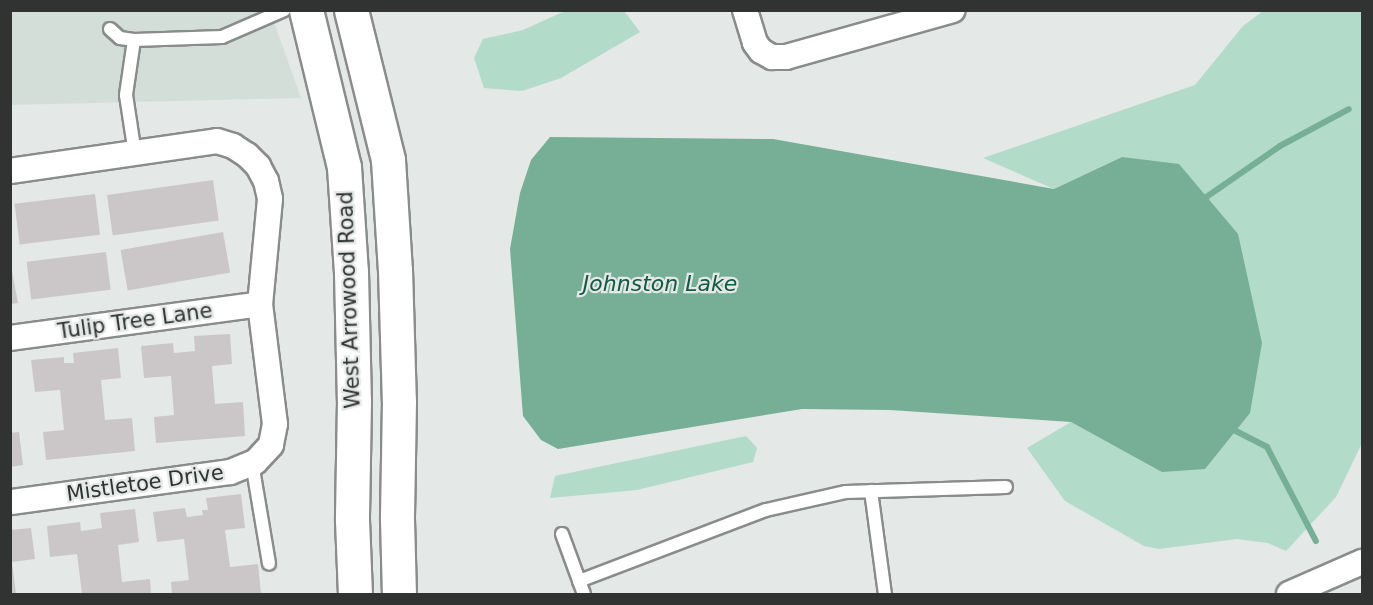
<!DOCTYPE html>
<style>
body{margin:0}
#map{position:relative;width:1373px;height:605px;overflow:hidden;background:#e4e8e6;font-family:"DejaVu Sans",sans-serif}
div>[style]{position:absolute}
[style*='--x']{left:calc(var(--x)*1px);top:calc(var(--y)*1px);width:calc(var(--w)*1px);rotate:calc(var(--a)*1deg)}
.built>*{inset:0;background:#d3ded9}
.green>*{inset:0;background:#b2dbc9}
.water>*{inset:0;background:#76ae96}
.stream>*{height:6px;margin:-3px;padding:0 3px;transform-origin:3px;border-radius:3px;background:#76ae96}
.building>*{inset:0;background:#cbc7c8;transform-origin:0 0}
.roads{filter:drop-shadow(2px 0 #898c8b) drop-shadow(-2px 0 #898c8b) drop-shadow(0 2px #898c8b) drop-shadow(0 -2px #898c8b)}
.service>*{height:12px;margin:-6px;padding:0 6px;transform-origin:6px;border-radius:6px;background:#fff}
.minor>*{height:24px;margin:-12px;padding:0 12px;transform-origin:12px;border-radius:12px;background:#fff}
.secondary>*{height:33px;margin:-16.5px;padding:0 16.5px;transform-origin:16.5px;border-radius:16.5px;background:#fff}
span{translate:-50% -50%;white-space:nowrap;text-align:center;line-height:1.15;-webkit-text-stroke:4.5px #e4e8e6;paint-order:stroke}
.street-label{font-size:21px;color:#313332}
.water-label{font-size:22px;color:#125a43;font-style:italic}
.frame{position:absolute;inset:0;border:12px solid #313332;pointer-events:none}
</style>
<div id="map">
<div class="built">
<i style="clip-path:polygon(10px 11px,270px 11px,301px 98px,11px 105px)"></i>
</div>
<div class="green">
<i style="clip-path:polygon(565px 11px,624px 11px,640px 32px,561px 78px,522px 91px,484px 88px,474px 58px,483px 39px,523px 30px)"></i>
<i style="clip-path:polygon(1263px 11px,1362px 11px,1362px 443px,1336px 497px,1286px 551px,1268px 543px,1237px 539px,1159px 549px,1144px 546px,1065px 501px,1027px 448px,1071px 422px,1162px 471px,1122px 157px,1054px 189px,983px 158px,1195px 85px,1243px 26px)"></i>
<i style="clip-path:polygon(746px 436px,757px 448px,753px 462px,637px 490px,550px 498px,555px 476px)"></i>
</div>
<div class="water">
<i style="clip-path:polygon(550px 137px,773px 139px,1054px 189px,1122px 157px,1179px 164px,1238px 234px,1262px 343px,1250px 413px,1205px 469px,1162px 472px,1071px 422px,890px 410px,802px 409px,558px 449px,541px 440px,523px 416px,510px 249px,520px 193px,531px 160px)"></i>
</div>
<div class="stream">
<i style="--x:1202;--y:200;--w:95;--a:-34.7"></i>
<i style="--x:1280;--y:146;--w:78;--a:-28.2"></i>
<i style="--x:1228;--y:427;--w:44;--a:27.1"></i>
<i style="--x:1267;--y:447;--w:106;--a:62.5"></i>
</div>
<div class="building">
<i style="left:213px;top:180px;width:41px;height:107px;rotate:82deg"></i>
<i style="left:95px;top:194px;width:41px;height:81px;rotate:83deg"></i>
<i style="left:223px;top:232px;width:41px;height:104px;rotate:80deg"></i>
<i style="left:106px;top:252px;width:38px;height:80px;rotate:83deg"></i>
<i style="clip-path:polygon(10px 261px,18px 303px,10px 304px)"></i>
<i style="clip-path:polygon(230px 334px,232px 364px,212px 366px,215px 404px,243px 402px,245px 436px,156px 443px,154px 417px,174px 415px,171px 376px,144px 378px,141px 346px,173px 343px,174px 353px,195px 351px,194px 336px)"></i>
<i style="clip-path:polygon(118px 348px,121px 378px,101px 380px,105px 420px,132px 418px,135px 451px,46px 460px,43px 432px,64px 430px,60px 390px,35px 392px,31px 360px,64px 357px,64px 363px,74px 363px,73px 353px)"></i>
<i style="clip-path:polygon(19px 432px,23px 465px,10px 467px,10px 433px)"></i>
<i style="clip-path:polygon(241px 494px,245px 528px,225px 530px,230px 567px,258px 564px,261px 594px,172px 594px,171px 582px,189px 580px,184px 539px,157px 542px,153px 512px,185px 508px,187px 517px,203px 515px,202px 510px,208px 510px,206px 498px)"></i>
<i style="clip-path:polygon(135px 509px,139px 542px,118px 545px,122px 582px,150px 579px,151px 594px,82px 594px,77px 554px,50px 557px,47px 526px,80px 522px,81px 531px,102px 528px,100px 513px)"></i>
<i style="clip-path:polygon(31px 528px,35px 559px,12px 562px,16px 594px,10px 594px,10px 530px)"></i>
</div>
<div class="roads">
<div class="service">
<i style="--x:110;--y:29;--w:13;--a:42"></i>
<i style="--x:120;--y:38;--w:14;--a:8"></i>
<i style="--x:134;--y:40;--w:88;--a:-2"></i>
<i style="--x:222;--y:37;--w:68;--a:-23.5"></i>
<i style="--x:134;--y:40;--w:56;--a:98.3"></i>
<i style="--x:126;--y:95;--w:60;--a:81.3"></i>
<i style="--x:252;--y:463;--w:102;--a:80.4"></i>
<i style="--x:871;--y:491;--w:104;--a:82.3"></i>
<i style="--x:562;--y:534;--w:64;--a:69.9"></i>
<i style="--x:579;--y:581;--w:200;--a:-20.8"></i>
<i style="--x:766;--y:510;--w:82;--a:-12.7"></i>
<i style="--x:846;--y:492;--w:160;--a:-1.8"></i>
</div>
<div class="minor">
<i style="--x:745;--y:10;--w:34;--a:73"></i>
<i style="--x:755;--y:43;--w:10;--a:53"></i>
<i style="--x:761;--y:51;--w:13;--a:29"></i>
<i style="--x:772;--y:57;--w:14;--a:0"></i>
<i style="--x:786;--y:57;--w:173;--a:-15.7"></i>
<i style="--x:10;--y:171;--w:209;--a:-8.2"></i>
<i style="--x:217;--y:141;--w:17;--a:17"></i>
<i style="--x:233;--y:146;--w:17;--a:33"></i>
<i style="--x:247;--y:155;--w:16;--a:45"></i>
<i style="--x:258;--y:166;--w:17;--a:62"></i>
<i style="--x:266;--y:181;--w:18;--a:77"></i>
<i style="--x:270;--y:199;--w:105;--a:95.4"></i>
<i style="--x:260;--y:304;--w:121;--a:82.9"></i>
<i style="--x:275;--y:424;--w:21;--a:101"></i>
<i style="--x:271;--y:445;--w:23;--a:133"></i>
<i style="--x:255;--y:462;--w:27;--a:158"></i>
<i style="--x:230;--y:472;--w:222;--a:172.2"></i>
<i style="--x:10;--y:338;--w:252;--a:-7.7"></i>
<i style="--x:1289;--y:594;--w:80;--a:-23.7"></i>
</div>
<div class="secondary">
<i style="--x:306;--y:10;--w:162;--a:76.4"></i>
<i style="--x:344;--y:167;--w:105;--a:86.2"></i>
<i style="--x:351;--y:272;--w:129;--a:88.7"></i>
<i style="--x:354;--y:401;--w:119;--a:91"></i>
<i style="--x:352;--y:520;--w:74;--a:87.7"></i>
<i style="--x:351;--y:10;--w:154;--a:76.1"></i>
<i style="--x:388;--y:160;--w:110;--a:86.4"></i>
<i style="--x:395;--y:270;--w:131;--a:88.3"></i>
<i style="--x:399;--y:401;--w:118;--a:91"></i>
<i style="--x:397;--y:519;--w:75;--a:88.5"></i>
</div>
</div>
<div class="street-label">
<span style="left:349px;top:300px;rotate:-92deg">West Arrowood Road</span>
<span style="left:135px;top:321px;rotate:-8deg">Tulip Tree Lane</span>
<span style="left:145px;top:483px;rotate:-8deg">Mistletoe Drive</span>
</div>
<div class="water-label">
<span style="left:660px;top:284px">Johnston Lake</span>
</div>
<div class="frame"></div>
</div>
